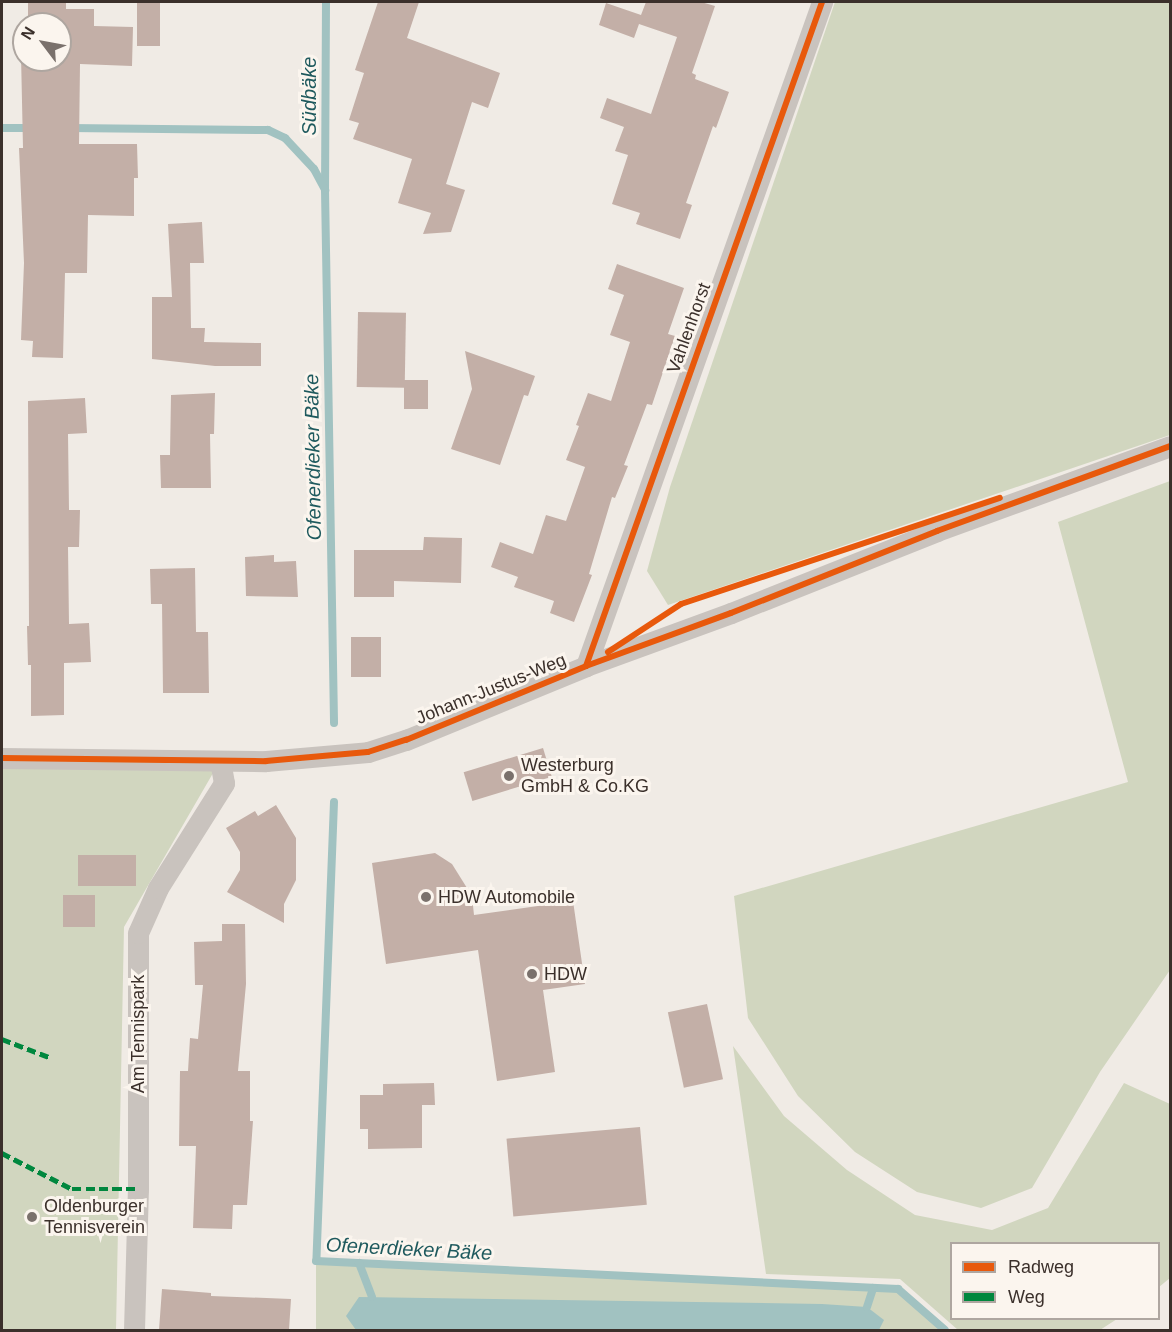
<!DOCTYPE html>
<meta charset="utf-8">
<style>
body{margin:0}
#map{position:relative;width:1172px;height:1332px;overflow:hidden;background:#f0ebe5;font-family:Arial,sans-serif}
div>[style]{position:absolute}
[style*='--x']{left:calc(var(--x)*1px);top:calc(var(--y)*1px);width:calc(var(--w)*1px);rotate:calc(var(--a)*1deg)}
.green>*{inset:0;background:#d1d6bf}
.water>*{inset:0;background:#a1c2c1}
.stream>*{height:8px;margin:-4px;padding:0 4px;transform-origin:4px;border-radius:4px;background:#a1c2c1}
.building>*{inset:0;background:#c3afa7;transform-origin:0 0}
.street>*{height:21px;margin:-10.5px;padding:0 10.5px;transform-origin:10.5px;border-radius:10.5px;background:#c9c3be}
.quiet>*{height:4.5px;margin-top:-2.25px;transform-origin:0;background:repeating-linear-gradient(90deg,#00873e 0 9px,transparent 0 13.5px)}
.cycleway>*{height:6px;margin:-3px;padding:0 3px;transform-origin:3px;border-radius:3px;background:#e8590c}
.dots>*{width:16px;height:16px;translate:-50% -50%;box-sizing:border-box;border:3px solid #fbf5ee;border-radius:50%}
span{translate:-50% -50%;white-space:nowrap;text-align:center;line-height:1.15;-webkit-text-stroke:6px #fbf5ee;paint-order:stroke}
.street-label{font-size:18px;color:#3b302b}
.poi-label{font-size:18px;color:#3b302b}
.left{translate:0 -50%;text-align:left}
.water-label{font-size:20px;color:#1f5a5e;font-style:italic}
.frame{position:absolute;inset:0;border:3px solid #3b302b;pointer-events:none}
.legend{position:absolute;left:950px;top:1242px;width:210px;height:78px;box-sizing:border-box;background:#fbf5ee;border:2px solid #aea6a0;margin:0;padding:8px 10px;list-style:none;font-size:18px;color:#3b302b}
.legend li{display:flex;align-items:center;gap:12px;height:30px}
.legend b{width:30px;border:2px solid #aea6a0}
.north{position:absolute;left:12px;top:12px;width:60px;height:60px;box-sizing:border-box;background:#fbf5ee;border:2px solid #aea6a0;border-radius:50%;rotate:302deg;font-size:16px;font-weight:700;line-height:24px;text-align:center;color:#3b302b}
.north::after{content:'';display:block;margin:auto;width:21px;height:27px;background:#7a716c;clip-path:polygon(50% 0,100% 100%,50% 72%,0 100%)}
</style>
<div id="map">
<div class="green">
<i style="clip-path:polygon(835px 2px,1170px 2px,1170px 435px,668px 605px,647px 571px,670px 487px)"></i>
<i style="clip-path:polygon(1170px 481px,1170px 970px,1100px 1072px,1032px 1188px,981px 1208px,917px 1192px,855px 1152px,798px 1096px,748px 1018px,734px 896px,1128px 782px,1058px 522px)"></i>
<i style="clip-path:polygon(220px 761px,124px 927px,116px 1330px,2px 1330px,2px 767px)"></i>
<i style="clip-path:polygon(733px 1046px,784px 1116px,847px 1170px,915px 1215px,992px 1230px,1048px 1208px,1124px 1083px,1170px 1104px,1170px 1278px,1159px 1287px,1158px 1244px,952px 1244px,952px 1318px,1117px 1319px,1100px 1330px,958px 1330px,900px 1279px,766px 1274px)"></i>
<i style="clip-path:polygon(316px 1261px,898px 1289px,945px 1330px,316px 1330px)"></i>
</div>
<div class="water">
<i style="clip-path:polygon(359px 1297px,822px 1304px,867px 1307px,884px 1320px,879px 1330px,356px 1330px,346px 1316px)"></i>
</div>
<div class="stream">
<i style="--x:326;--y:2;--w:188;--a:90.3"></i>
<i style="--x:325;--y:190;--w:533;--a:89.03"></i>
<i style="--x:3;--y:128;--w:29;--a:0"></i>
<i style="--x:69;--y:128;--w:199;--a:0.6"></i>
<i style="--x:268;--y:130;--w:19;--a:25"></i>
<i style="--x:285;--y:138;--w:42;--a:46.9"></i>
<i style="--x:314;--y:169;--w:24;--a:62"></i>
<i style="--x:334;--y:802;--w:459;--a:92.2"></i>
<i style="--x:316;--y:1261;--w:583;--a:2.75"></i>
<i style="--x:898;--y:1289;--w:62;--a:41.1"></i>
<i style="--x:359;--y:1263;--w:36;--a:69"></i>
<i style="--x:867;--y:1307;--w:20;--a:-72"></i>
</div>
<div class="building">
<i style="clip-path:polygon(28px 2px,66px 2px,66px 9px,94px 9px,94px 26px,133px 27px,132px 66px,80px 64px,79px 144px,137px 144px,138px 178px,134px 178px,134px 216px,88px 215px,87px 273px,65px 273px,63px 358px,32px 357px,33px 341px,21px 340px,24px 263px,19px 148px,23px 148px,21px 55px,24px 55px,24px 60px,60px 60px,60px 24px,28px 24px)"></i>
<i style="left:137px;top:2px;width:23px;height:44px"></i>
<i style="clip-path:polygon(378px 2px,419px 2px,407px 38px,500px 73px,488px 108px,472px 102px,446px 184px,465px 190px,451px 232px,423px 234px,431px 213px,398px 203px,412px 159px,353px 139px,359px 123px,349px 120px,364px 73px,355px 70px)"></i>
<i style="clip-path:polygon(646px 2px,701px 2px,715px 6px,692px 73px,696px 75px,695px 79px,729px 92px,716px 128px,713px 126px,686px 203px,692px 205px,680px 239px,636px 224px,640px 213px,612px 204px,628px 155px,615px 151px,624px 127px,600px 118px,607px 98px,651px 114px,677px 37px,639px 24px,634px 38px,599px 25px,606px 3px,641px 15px)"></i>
<i style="clip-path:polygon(202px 222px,204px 263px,190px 263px,191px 328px,205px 328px,204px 342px,261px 343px,261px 366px,215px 366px,152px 359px,152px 297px,172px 297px,168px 224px)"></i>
<i style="clip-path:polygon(617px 264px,684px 288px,668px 334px,675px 336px,652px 405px,647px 404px,624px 465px,628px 466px,615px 498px,612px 497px,589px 574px,592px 575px,574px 622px,550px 613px,554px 601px,514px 587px,518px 577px,491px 567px,500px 542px,533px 554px,546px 515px,566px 521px,585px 467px,566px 460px,579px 426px,576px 425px,588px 393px,611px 401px,630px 342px,610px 335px,624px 295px,608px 289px)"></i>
<i style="left:358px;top:312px;width:48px;height:75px;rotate:1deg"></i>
<i style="clip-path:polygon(465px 351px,535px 376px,528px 396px,524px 395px,500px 465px,451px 449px,472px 389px)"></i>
<i style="left:404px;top:380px;width:24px;height:29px"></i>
<i style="clip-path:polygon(215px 393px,214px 434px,210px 434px,211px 488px,161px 488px,160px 455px,170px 455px,171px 395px)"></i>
<i style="clip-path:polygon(85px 398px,87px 433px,68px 434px,69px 510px,80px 510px,79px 547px,68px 547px,69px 624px,89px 623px,91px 662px,64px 663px,64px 715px,31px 716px,31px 665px,28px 665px,27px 626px,29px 626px,28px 401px)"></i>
<i style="clip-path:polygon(424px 537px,462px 538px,461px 583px,394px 581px,394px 597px,354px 597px,354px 550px,423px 550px)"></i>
<i style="clip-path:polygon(274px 555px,274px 562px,296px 561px,298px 597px,246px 596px,245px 557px)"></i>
<i style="clip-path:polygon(195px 568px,196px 632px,208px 632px,209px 693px,163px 693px,162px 604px,151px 604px,150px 569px)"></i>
<i style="left:351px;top:637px;width:30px;height:40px"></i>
<i style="left:543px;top:748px;width:30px;height:83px;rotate:73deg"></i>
<i style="clip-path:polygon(276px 805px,296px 838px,296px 880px,284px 904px,284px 923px,227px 892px,240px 870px,240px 852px,226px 828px,255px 811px,258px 816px)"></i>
<i style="clip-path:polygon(435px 853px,452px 864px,472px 896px,474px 915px,573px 901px,585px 984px,543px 990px,555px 1072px,497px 1081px,478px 950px,386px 964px,372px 863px)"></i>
<i style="left:78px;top:855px;width:58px;height:31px"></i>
<i style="left:63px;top:895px;width:32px;height:32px"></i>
<i style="clip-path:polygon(222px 924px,245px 924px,246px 984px,238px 1071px,250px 1071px,250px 1121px,253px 1121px,247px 1205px,233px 1205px,232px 1229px,193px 1228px,196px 1146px,179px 1146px,180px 1071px,188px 1071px,190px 1038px,198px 1039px,203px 985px,195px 985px,194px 942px,222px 941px)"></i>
<i style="left:707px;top:1004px;width:77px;height:40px;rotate:78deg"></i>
<i style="clip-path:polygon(434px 1083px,435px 1105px,422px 1105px,422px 1148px,368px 1149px,368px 1129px,360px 1129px,360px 1095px,383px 1095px,383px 1084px)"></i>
<i style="left:640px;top:1127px;width:78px;height:134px;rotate:85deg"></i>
<i style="clip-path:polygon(162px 1289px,211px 1293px,211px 1296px,291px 1299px,289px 1330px,159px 1330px)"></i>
</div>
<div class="street">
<i style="--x:586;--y:666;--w:705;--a:-70.43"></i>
<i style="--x:2;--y:758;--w:264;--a:0.7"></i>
<i style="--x:266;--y:761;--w:102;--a:-5"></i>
<i style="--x:368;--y:752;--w:40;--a:-18"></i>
<i style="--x:406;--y:740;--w:195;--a:-22.3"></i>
<i style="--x:586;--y:666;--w:154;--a:-20.1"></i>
<i style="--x:731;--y:613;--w:222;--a:-21.7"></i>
<i style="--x:937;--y:531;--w:248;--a:-20"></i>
<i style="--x:134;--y:1330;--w:141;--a:-88.4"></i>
<i style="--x:138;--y:1189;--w:256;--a:-90"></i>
<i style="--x:138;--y:933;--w:49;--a:-66"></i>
<i style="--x:158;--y:888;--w:124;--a:-57.8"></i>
<i style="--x:224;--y:783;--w:22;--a:-100"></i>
</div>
<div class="quiet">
<i style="--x:2;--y:1039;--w:50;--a:21"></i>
<i style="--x:2;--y:1153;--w:79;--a:27.2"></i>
<i style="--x:72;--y:1189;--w:66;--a:0"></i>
</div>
<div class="cycleway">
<i style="--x:608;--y:652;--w:87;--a:-33.3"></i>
<i style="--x:681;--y:604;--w:336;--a:-18.4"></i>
<i style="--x:586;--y:666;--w:705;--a:-70.43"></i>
<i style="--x:2;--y:758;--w:264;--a:0.7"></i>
<i style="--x:266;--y:761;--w:102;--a:-5"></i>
<i style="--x:368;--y:752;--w:40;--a:-18"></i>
<i style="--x:406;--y:740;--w:195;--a:-22.3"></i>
<i style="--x:586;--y:666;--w:154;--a:-20.1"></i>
<i style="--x:731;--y:613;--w:222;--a:-21.7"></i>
<i style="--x:937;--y:531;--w:248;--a:-20"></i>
</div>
<div class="dots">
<i style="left:509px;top:776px;background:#7a716c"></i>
<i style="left:426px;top:897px;background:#7a716c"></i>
<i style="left:532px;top:974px;background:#7a716c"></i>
<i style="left:32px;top:1217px;background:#7a716c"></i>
</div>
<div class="street-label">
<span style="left:689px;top:328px;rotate:-70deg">Vahlenhorst</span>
<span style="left:491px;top:689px;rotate:-22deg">Johann-Justus-Weg</span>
<span style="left:138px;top:1034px;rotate:-90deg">Am Tennispark</span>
</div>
<div class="poi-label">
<span class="left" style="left:521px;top:776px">Westerburg<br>GmbH &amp; Co.KG</span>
<span class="left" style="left:438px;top:897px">HDW Automobile</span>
<span class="left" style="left:544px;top:974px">HDW</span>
<span class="left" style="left:44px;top:1217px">Oldenburger<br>Tennisverein</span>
</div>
<div class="water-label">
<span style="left:309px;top:96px;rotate:-90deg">Südbäke</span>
<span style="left:313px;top:457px;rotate:-91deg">Ofenerdieker Bäke</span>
<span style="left:409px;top:1249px;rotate:3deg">Ofenerdieker Bäke</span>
</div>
<div class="frame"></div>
<ul class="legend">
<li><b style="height:8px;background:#e8590c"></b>Radweg</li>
<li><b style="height:8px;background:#00873e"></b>Weg</li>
</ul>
<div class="north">N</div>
</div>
